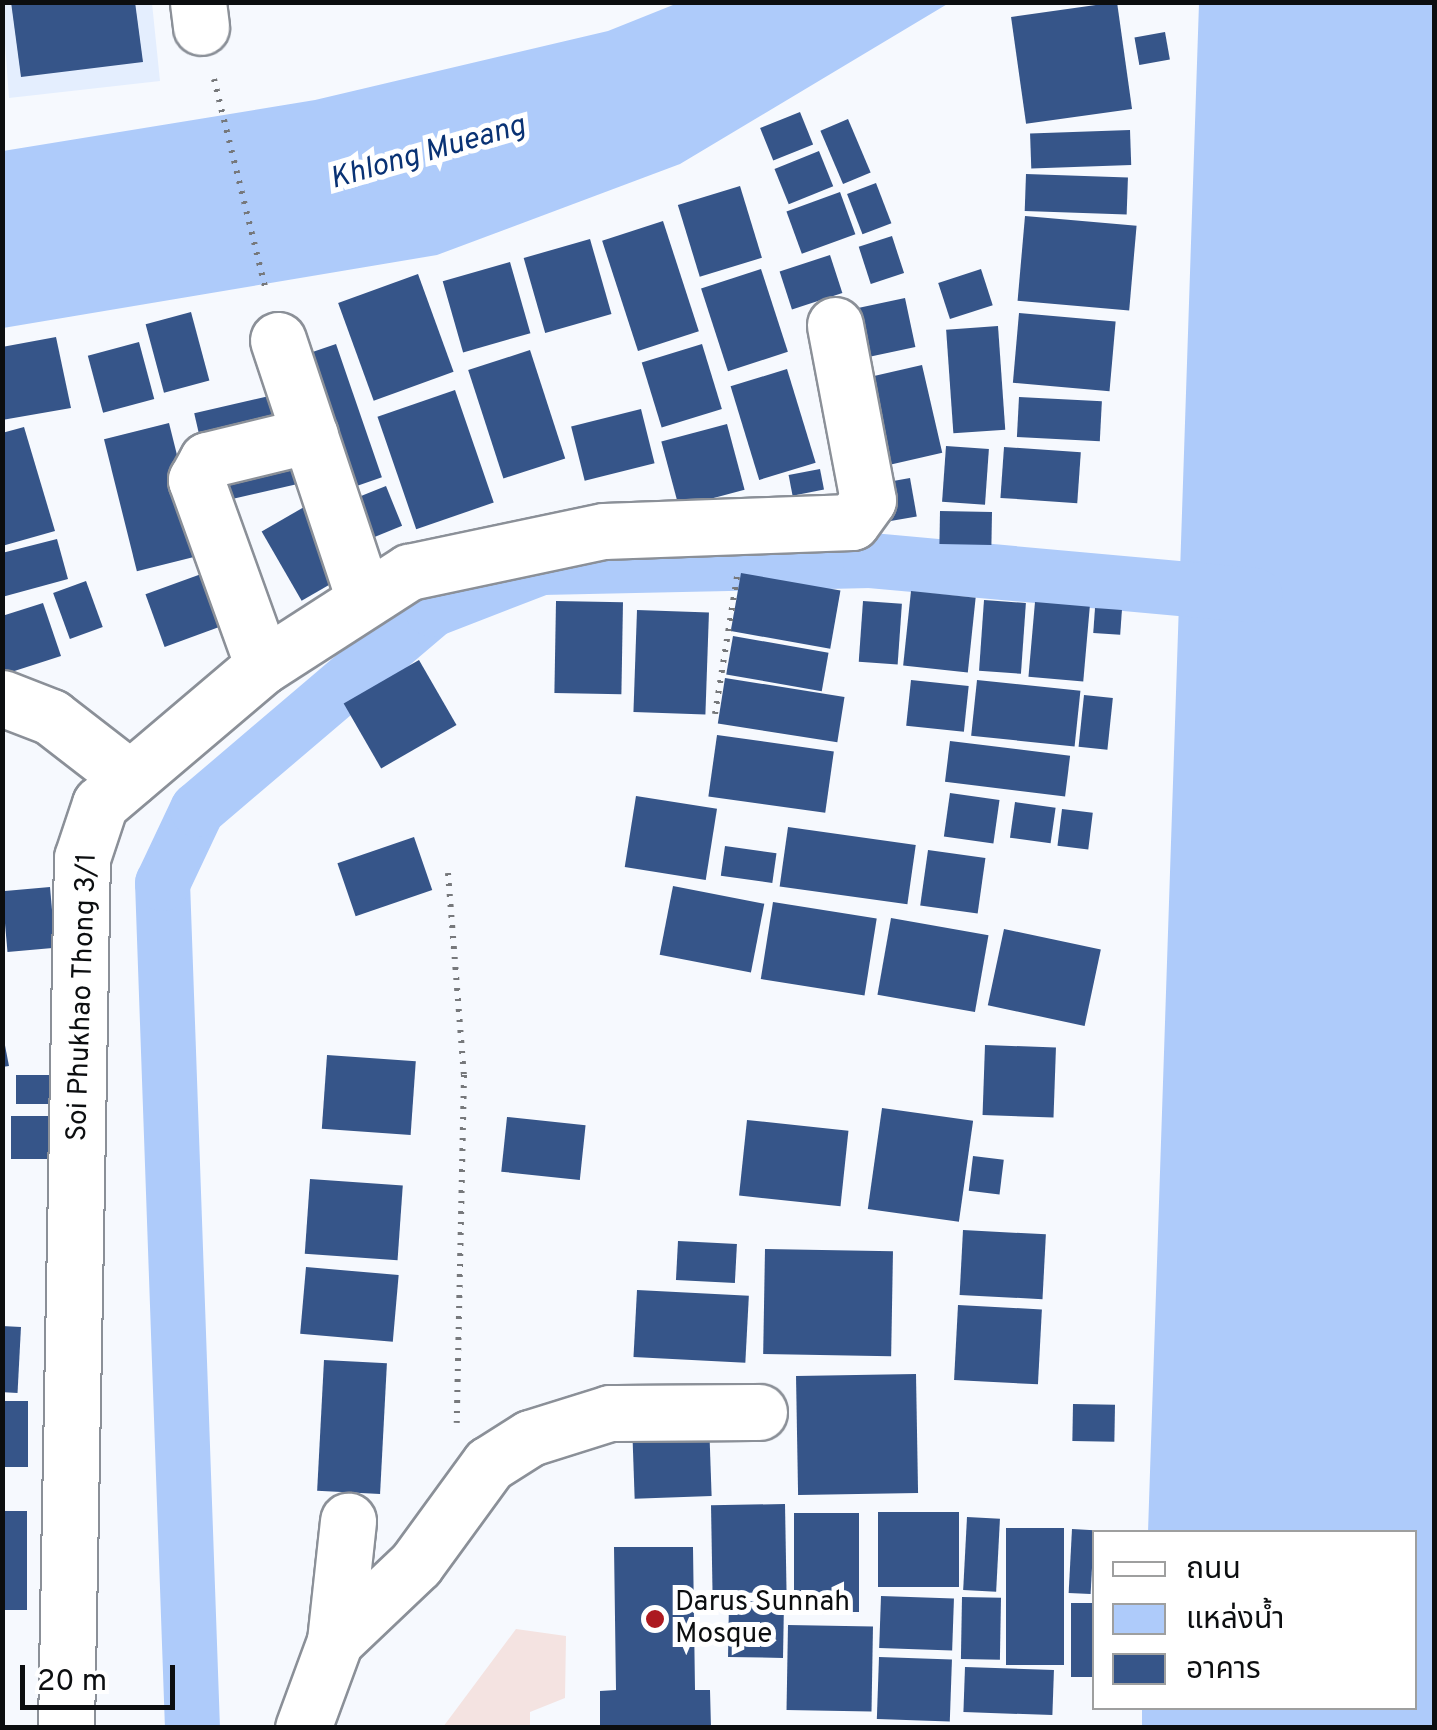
<!DOCTYPE html>
<meta charset="utf-8">
<style>
body{margin:0}
#map{position:relative;width:1437px;height:1730px;overflow:hidden;background:#f6f9fe;font-family:Overpass,"Noto Sans Thai",sans-serif}
div>[style]{position:absolute}
[style*='--x']{left:calc(var(--x)*1px);top:calc(var(--y)*1px);width:calc(var(--w)*1px);rotate:calc(var(--a)*1deg)}
.built>*{inset:0;background:#e4eefe}
.green>*{inset:0;background:#f4e3e1}
.water>*{inset:0;background:#aecbfa}
.canal>*{height:55px;margin:-27.5px;padding:0 27.5px;transform-origin:27.5px;border-radius:27.5px;background:#aecbfa}
.building>*{inset:0;background:#365589;transform-origin:0 0}
.path>*{height:6px;margin-top:-3px;transform-origin:0;background:repeating-linear-gradient(90deg,#76787b 0 2.5px,transparent 0 10.5px)}
.roads{filter:drop-shadow(2px 0 #8b9098) drop-shadow(-2px 0 #8b9098) drop-shadow(0 2px #8b9098) drop-shadow(0 -2px #8b9098)}
.minor>*{height:55px;margin:-27.5px;padding:0 27.5px;transform-origin:27.5px;border-radius:27.5px;background:#fff}
.dots>*{width:28px;height:28px;translate:-50% -50%;box-sizing:border-box;border:5px solid #fff;border-radius:50%}
span{translate:-50% -50%;white-space:nowrap;text-align:center;line-height:1.15;-webkit-text-stroke:10px #fff;paint-order:stroke}
.street-label{font-size:28px;color:#0c0e10}
.poi-label{font-size:28px;color:#0c0e10}
.left{translate:0 -50%;text-align:left}
.water-label{font-size:30px;color:#093274;font-style:italic}
.frame{position:absolute;inset:0;border:5px solid #0c0e10;pointer-events:none}
.legend{position:absolute;left:1092px;top:1530px;width:325px;height:180px;box-sizing:border-box;background:#fff;border:2px solid #9e9f9f;margin:0;padding:12px 18px;list-style:none;font-size:30px;color:#0c0e10}
.legend li{display:flex;align-items:center;gap:20px;height:50px}
.legend b{width:50px;border:2px solid #9e9f9f}
.scale{position:absolute;left:20px;top:1665px;width:155px;height:45px;box-sizing:border-box;border:5px solid #0c0e10;border-top:0;padding-left:12px;font-size:30px;line-height:35px;white-space:nowrap;color:#0c0e10;-webkit-text-stroke:8px #fff;paint-order:stroke}
</style>
<div id="map">
<div class="built">
<i style="clip-path:polygon(2px 3px,152px 3px,160px 81px,9px 98px)"></i>
</div>
<div class="green">
<i style="clip-path:polygon(516px 1629px,566px 1636px,565px 1698px,530px 1712px,530px 1727px,443px 1727px)"></i>
</div>
<div class="water">
<i style="clip-path:polygon(678px 3px,949px 3px,680px 164px,437px 255px,3px 328px,3px 151px,315px 100px,608px 31px)"></i>
<i style="clip-path:polygon(1199px 3px,1434px 3px,1434px 1727px,1142px 1727px,1142px 1708px,1414px 1708px,1414px 1532px,1148px 1532px)"></i>
</div>
<div class="canal">
<i style="--x:192;--y:1728;--w:846;--a:-92.03"></i>
<i style="--x:162;--y:883;--w:82;--a:-64.7"></i>
<i style="--x:197;--y:809;--w:309;--a:-40.4"></i>
<i style="--x:432;--y:609;--w:117;--a:-21.1"></i>
<i style="--x:541;--y:567;--w:329;--a:-1.2"></i>
<i style="--x:870;--y:560;--w:386;--a:5.2"></i>
</div>
<div class="building">
<i style="clip-path:polygon(11px 2px,135px 2px,143px 62px,21px 77px)"></i>
<i style="left:1117px;top:2px;width:108px;height:107px;rotate:82deg"></i>
<i style="left:1165px;top:32px;width:28px;height:31px;rotate:80deg"></i>
<i style="left:800px;top:112px;width:35px;height:43px;rotate:68deg"></i>
<i style="left:848px;top:119px;width:58px;height:30px;rotate:67deg"></i>
<i style="left:1130px;top:130px;width:35px;height:100px;rotate:88deg"></i>
<i style="left:819px;top:151px;width:38px;height:48px;rotate:68deg"></i>
<i style="left:1026px;top:174px;width:102px;height:37px;rotate:2deg"></i>
<i style="left:876px;top:183px;width:43px;height:31px;rotate:69deg"></i>
<i style="left:740px;top:186px;width:75px;height:65px;rotate:73deg"></i>
<i style="left:840px;top:192px;width:45px;height:57px;rotate:70deg"></i>
<i style="left:1025px;top:216px;width:112px;height:85px;rotate:5deg"></i>
<i style="left:663px;top:221px;width:116px;height:64px;rotate:72deg"></i>
<i style="left:892px;top:236px;width:39px;height:35px;rotate:72deg"></i>
<i style="left:590px;top:239px;width:78px;height:69px;rotate:74deg"></i>
<i style="left:830px;top:255px;width:40px;height:53px;rotate:72deg"></i>
<i style="left:510px;top:262px;width:74px;height:70px;rotate:74deg"></i>
<i style="left:761px;top:269px;width:87px;height:63px;rotate:72deg"></i>
<i style="left:981px;top:269px;width:38px;height:45px;rotate:72deg"></i>
<i style="left:418px;top:274px;width:104px;height:85px;rotate:70deg"></i>
<i style="left:905px;top:298px;width:50px;height:66px;rotate:78deg"></i>
<i style="left:191px;top:312px;width:71px;height:47px;rotate:75deg"></i>
<i style="left:1019px;top:313px;width:97px;height:70px;rotate:5deg"></i>
<i style="left:998px;top:326px;width:104px;height:52px;rotate:86deg"></i>
<i style="clip-path:polygon(56px 337px,71px 408px,2px 420px,2px 347px)"></i>
<i style="left:139px;top:342px;width:59px;height:53px;rotate:75deg"></i>
<i style="left:336px;top:344px;width:141px;height:38px;rotate:71deg"></i>
<i style="left:702px;top:344px;width:68px;height:63px;rotate:73deg"></i>
<i style="left:530px;top:350px;width:114px;height:65px;rotate:72deg"></i>
<i style="left:922px;top:365px;width:90px;height:66px;rotate:77deg"></i>
<i style="left:787px;top:369px;width:98px;height:59px;rotate:73deg"></i>
<i style="left:455px;top:390px;width:119px;height:82px;rotate:71deg"></i>
<i style="left:278px;top:394px;width:92px;height:86px;rotate:77deg"></i>
<i style="left:1019px;top:397px;width:83px;height:40px;rotate:3deg"></i>
<i style="left:641px;top:409px;width:56px;height:72px;rotate:76deg"></i>
<i style="left:169px;top:423px;width:136px;height:67px;rotate:76deg"></i>
<i style="left:727px;top:424px;width:68px;height:68px;rotate:75deg"></i>
<i style="clip-path:polygon(24px 427px,55px 531px,2px 546px,2px 433px)"></i>
<i style="left:946px;top:446px;width:43px;height:56px;rotate:4deg"></i>
<i style="left:1004px;top:447px;width:77px;height:51px;rotate:4deg"></i>
<i style="left:820px;top:469px;width:21px;height:32px;rotate:79deg"></i>
<i style="left:910px;top:478px;width:39px;height:37px;rotate:80deg"></i>
<i style="left:386px;top:486px;width:43px;height:35px;rotate:68deg"></i>
<i style="left:311px;top:503px;width:80px;height:57px;rotate:60deg"></i>
<i style="left:940px;top:511px;width:52px;height:33px;rotate:1deg"></i>
<i style="clip-path:polygon(57px 539px,68px 579px,2px 597px,2px 553px)"></i>
<i style="left:215px;top:569px;width:56px;height:74px;rotate:70deg"></i>
<i style="left:741px;top:573px;width:101px;height:59px;rotate:10deg"></i>
<i style="left:86px;top:581px;width:49px;height:35px;rotate:70deg"></i>
<i style="left:911px;top:591px;width:65px;height:75px;rotate:6deg"></i>
<i style="left:984px;top:600px;width:42px;height:71px;rotate:4deg"></i>
<i style="left:556px;top:601px;width:67px;height:92px;rotate:1deg"></i>
<i style="left:863px;top:601px;width:39px;height:61px;rotate:4deg"></i>
<i style="left:1035px;top:602px;width:55px;height:75px;rotate:5deg"></i>
<i style="clip-path:polygon(43px 603px,61px 656px,2px 675px,2px 616px)"></i>
<i style="left:1095px;top:608px;width:27px;height:25px;rotate:4deg"></i>
<i style="left:637px;top:610px;width:72px;height:102px;rotate:2deg"></i>
<i style="left:733px;top:636px;width:97px;height:39px;rotate:10deg"></i>
<i style="left:419px;top:660px;width:75px;height:87px;rotate:60deg"></i>
<i style="left:725px;top:678px;width:121px;height:46px;rotate:9deg"></i>
<i style="left:911px;top:680px;width:58px;height:46px;rotate:6deg"></i>
<i style="left:977px;top:680px;width:104px;height:56px;rotate:6deg"></i>
<i style="left:1084px;top:695px;width:29px;height:52px;rotate:6deg"></i>
<i style="left:717px;top:735px;width:118px;height:62px;rotate:8deg"></i>
<i style="left:950px;top:741px;width:121px;height:41px;rotate:7deg"></i>
<i style="left:950px;top:793px;width:50px;height:44px;rotate:8deg"></i>
<i style="left:636px;top:796px;width:82px;height:72px;rotate:9deg"></i>
<i style="left:1015px;top:802px;width:41px;height:36px;rotate:8deg"></i>
<i style="left:1062px;top:809px;width:31px;height:37px;rotate:7deg"></i>
<i style="left:788px;top:827px;width:129px;height:60px;rotate:8deg"></i>
<i style="left:414px;top:837px;width:56px;height:81px;rotate:71deg"></i>
<i style="left:725px;top:846px;width:52px;height:30px;rotate:8deg"></i>
<i style="left:928px;top:850px;width:58px;height:56px;rotate:8deg"></i>
<i style="left:673px;top:886px;width:93px;height:70px;rotate:11deg"></i>
<i style="left:50px;top:887px;width:61px;height:48px;rotate:85deg"></i>
<i style="left:773px;top:902px;width:105px;height:78px;rotate:9deg"></i>
<i style="left:891px;top:918px;width:99px;height:78px;rotate:10deg"></i>
<i style="left:1004px;top:929px;width:99px;height:78px;rotate:12deg"></i>
<i style="clip-path:polygon(2px 1030px,9px 1066px,2px 1067px)"></i>
<i style="left:985px;top:1045px;width:71px;height:70px;rotate:2deg"></i>
<i style="left:327px;top:1055px;width:89px;height:74px;rotate:4deg"></i>
<i style="left:16px;top:1075px;width:36px;height:29px"></i>
<i style="left:882px;top:1108px;width:92px;height:102px;rotate:8deg"></i>
<i style="left:11px;top:1116px;width:40px;height:43px"></i>
<i style="left:507px;top:1117px;width:79px;height:55px;rotate:6deg"></i>
<i style="left:747px;top:1120px;width:102px;height:76px;rotate:6deg"></i>
<i style="left:973px;top:1156px;width:31px;height:35px;rotate:7deg"></i>
<i style="left:310px;top:1179px;width:93px;height:75px;rotate:4deg"></i>
<i style="left:963px;top:1230px;width:83px;height:65px;rotate:3deg"></i>
<i style="left:678px;top:1241px;width:59px;height:39px;rotate:3deg"></i>
<i style="left:765px;top:1249px;width:128px;height:105px;rotate:1deg"></i>
<i style="left:306px;top:1267px;width:93px;height:67px;rotate:5deg"></i>
<i style="left:637px;top:1290px;width:112px;height:67px;rotate:3deg"></i>
<i style="left:958px;top:1305px;width:84px;height:75px;rotate:3deg"></i>
<i style="left:2px;top:1326px;width:19px;height:66px;rotate:3deg"></i>
<i style="left:324px;top:1360px;width:63px;height:131px;rotate:3deg"></i>
<i style="left:916px;top:1374px;width:119px;height:120px;rotate:89deg"></i>
<i style="left:2px;top:1401px;width:26px;height:66px"></i>
<i style="left:1073px;top:1404px;width:42px;height:37px;rotate:1deg"></i>
<i style="left:709px;top:1421px;width:75px;height:77px;rotate:88deg"></i>
<i style="left:785px;top:1504px;width:88px;height:74px;rotate:89deg"></i>
<i style="left:2px;top:1511px;width:25px;height:99px"></i>
<i style="left:878px;top:1512px;width:81px;height:75px"></i>
<i style="left:794px;top:1513px;width:65px;height:99px"></i>
<i style="left:967px;top:1517px;width:33px;height:73px;rotate:3deg"></i>
<i style="left:1006px;top:1528px;width:58px;height:137px"></i>
<i style="left:1072px;top:1529px;width:22px;height:64px;rotate:3deg"></i>
<i style="clip-path:polygon(614px 1547px,693px 1547px,695px 1690px,710px 1690px,711px 1728px,600px 1728px,600px 1691px,616px 1690px)"></i>
<i style="left:881px;top:1596px;width:73px;height:52px;rotate:2deg"></i>
<i style="left:962px;top:1597px;width:39px;height:62px;rotate:1deg"></i>
<i style="left:729px;top:1601px;width:55px;height:56px;rotate:1deg"></i>
<i style="left:1071px;top:1603px;width:23px;height:74px"></i>
<i style="left:788px;top:1625px;width:85px;height:85px;rotate:1deg"></i>
<i style="left:879px;top:1657px;width:73px;height:62px;rotate:2deg"></i>
<i style="left:965px;top:1667px;width:89px;height:45px;rotate:2deg"></i>
</div>
<div class="path">
<i style="--x:214;--y:79;--w:217;--a:76.2"></i>
<i style="--x:715;--y:714;--w:139;--a:-80.9"></i>
<i style="--x:448;--y:873;--w:203;--a:85.5"></i>
<i style="--x:464;--y:1075;--w:348;--a:91.2"></i>
</div>
<div class="roads">
<div class="minor">
<i style="--x:198;--y:2;--w:25;--a:83"></i>
<i style="--x:278;--y:340;--w:270;--a:71.6"></i>
<i style="--x:263;--y:666;--w:198;--a:-109.8"></i>
<i style="--x:196;--y:480;--w:23;--a:-61"></i>
<i style="--x:207;--y:460;--w:106;--a:-13.6"></i>
<i style="--x:2;--y:698;--w:53;--a:21.2"></i>
<i style="--x:51;--y:717;--w:100;--a:37.7"></i>
<i style="--x:335;--y:1641;--w:121;--a:-83.8"></i>
<i style="--x:66;--y:1728;--w:870;--a:-88.95"></i>
<i style="--x:82;--y:858;--w:57;--a:-71.6"></i>
<i style="--x:100;--y:804;--w:214;--a:-40.3"></i>
<i style="--x:263;--y:666;--w:174;--a:-32.8"></i>
<i style="--x:409;--y:572;--w:199;--a:-11.9"></i>
<i style="--x:604;--y:531;--w:248;--a:-2.1"></i>
<i style="--x:852;--y:522;--w:27;--a:-54"></i>
<i style="--x:868;--y:500;--w:178;--a:-100.7"></i>
<i style="--x:303;--y:1728;--w:93;--a:-69.8"></i>
<i style="--x:335;--y:1641;--w:112;--a:-43.5"></i>
<i style="--x:416;--y:1564;--w:124;--a:-53.9"></i>
<i style="--x:489;--y:1464;--w:49;--a:-32.4"></i>
<i style="--x:530;--y:1438;--w:84;--a:-17.4"></i>
<i style="--x:610;--y:1413;--w:149;--a:-0.4"></i>
</div>
</div>
<div class="dots">
<i style="left:655px;top:1619px;background:#ac1920"></i>
</div>
<div class="street-label">
<span style="left:83px;top:997px;rotate:-88deg">Soi Phukhao Thong 3/1</span>
</div>
<div class="poi-label">
<span class="left" style="left:675px;top:1619px">Darus Sunnah<br>Mosque</span>
</div>
<div class="water-label">
<span style="left:428px;top:154px;rotate:-16deg">Khlong Mueang</span>
</div>
<div class="frame"></div>
<ul class="legend">
<li><b style="height:12px;background:#fff"></b>ถนน</li>
<li><b style="height:28px;background:#aecbfa"></b>แหล่งน้ำ</li>
<li><b style="height:28px;background:#365589"></b>อาคาร</li>
</ul>
<div class="scale">20 m</div>
</div>
